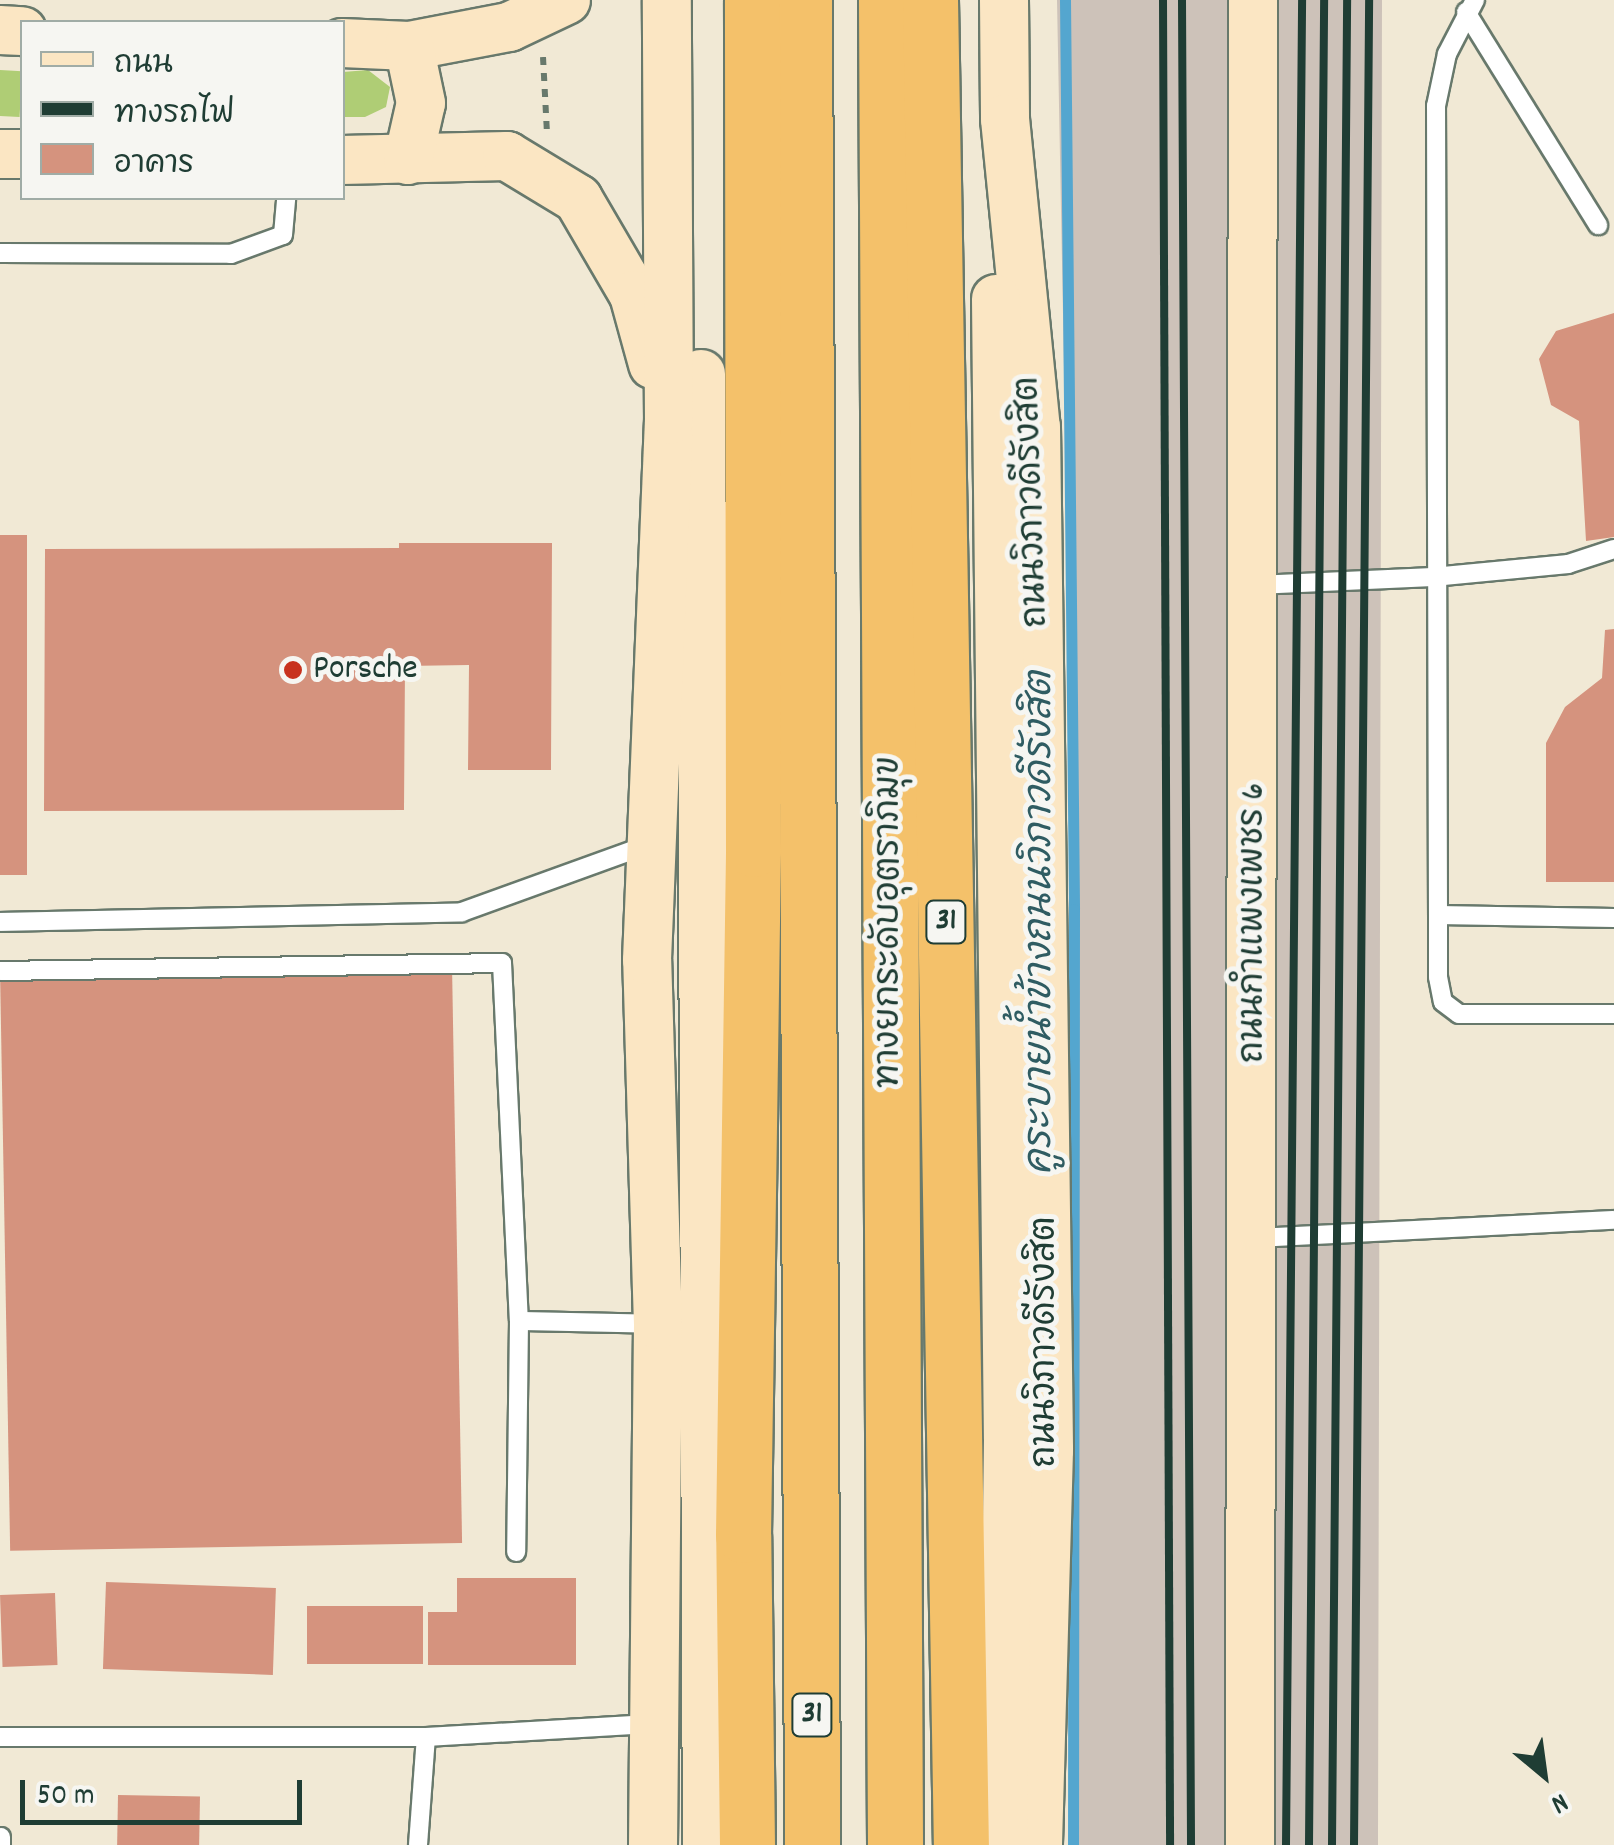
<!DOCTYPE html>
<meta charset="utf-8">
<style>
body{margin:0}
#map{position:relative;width:1614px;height:1845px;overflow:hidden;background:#f1e9d5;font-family:Dekko,"Playpen Sans Thai",sans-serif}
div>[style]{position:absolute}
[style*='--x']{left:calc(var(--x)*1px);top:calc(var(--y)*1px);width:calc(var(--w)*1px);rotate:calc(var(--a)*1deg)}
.industrial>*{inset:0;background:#cdc2b9}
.green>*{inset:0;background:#afcd75;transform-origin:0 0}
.stream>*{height:11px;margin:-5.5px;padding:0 5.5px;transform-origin:5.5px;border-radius:5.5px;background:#54a6cf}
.building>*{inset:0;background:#d5937e;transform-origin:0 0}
.path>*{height:6px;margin-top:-3px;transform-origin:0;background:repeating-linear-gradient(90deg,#68796c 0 8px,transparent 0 16px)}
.roads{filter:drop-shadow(2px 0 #68796c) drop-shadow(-2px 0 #68796c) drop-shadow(0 2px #68796c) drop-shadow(0 -2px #68796c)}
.lane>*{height:18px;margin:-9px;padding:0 9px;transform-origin:9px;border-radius:9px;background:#fff}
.secondary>*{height:48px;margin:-24px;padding:0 24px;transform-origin:24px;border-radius:24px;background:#fbe6c3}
.highway>*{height:55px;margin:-27.5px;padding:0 27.5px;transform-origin:27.5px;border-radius:27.5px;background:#f4c16a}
.rail>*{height:8px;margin:-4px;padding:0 4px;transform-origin:4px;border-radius:4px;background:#1f3d34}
.dots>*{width:28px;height:28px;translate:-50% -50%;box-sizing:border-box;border:5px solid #f6f6f2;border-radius:50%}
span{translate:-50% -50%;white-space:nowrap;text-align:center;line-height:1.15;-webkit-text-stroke:10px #f6f6f2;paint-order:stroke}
.shield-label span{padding:2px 8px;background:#f6f6f2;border:2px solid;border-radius:8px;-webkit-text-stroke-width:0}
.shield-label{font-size:32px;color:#1f3d34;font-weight:700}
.street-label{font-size:35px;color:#1f3d34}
.poi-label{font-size:35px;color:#1f3d34}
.left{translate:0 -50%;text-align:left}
.water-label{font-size:38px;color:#2f5c62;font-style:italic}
.legend{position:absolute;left:20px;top:20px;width:325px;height:180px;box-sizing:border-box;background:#f6f6f2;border:2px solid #a0aca6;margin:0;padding:12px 18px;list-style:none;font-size:30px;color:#1f3d34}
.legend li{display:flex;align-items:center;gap:20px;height:50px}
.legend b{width:50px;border:2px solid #a0aca6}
.north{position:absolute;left:1494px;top:1725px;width:100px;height:100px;-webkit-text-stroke:8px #f6f6f2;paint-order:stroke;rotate:151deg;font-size:28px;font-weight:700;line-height:40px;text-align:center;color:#1f3d34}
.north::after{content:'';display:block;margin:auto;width:35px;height:45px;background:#1f3d34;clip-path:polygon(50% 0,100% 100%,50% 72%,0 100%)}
.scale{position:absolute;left:20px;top:1780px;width:282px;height:45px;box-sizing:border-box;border:5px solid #1f3d34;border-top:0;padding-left:12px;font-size:30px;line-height:35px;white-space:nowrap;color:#1f3d34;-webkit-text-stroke:8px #f6f6f2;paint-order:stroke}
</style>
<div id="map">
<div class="industrial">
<i style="clip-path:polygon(1057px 0,1382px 0,1378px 1845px,1070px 1845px,1074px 893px)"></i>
</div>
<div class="green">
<i style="left:0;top:70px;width:22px;height:46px;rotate:3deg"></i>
<i style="clip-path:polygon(368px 70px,390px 87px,386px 107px,365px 117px,343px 117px,343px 72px)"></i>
</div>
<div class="stream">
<i style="--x:1065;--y:0;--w:909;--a:89.43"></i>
<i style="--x:1074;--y:909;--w:936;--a:90.06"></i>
</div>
<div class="building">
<i style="clip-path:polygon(1614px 313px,1614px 537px,1586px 541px,1579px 421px,1551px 405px,1539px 359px,1556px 331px)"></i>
<i style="left:0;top:535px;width:27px;height:340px"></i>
<i style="clip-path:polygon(399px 543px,552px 543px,551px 770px,468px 770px,469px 665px,405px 666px,404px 810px,44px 811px,45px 549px,399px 548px)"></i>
<i style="clip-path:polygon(1614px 629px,1614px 882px,1546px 882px,1546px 743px,1565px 707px,1602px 678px,1605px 630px)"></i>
<i style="left:452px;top:965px;width:578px;height:452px;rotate:89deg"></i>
<i style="clip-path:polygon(457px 1578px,576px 1578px,576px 1665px,428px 1665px,428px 1612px,457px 1612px)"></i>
<i style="left:106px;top:1582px;width:170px;height:87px;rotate:2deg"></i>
<i style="left:55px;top:1593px;width:72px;height:55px;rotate:88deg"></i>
<i style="left:423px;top:1606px;width:58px;height:116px;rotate:90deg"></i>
<i style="left:118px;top:1795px;width:82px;height:50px;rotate:1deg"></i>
</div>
<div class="path">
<i style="--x:543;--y:57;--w:77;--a:87"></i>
</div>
<div class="roads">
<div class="lane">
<i style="--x:1466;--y:12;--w:251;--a:58.2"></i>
<i style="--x:0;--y:253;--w:231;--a:0.2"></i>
<i style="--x:231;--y:254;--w:55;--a:-20.1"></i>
<i style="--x:283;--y:235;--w:37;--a:-85"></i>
<i style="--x:1256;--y:585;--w:177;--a:-2.6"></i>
<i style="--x:1433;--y:577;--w:136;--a:-5.5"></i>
<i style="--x:1568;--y:564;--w:48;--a:-18.1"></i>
<i style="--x:1438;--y:915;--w:809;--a:-90.14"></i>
<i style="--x:1436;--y:106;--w:53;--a:-78.1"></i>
<i style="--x:1447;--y:54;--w:61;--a:-62.6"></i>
<i style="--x:1614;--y:918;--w:176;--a:-179"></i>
<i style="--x:1438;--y:915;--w:62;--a:90"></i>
<i style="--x:1438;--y:977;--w:25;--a:79"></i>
<i style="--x:1443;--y:1002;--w:20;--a:37"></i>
<i style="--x:1459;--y:1014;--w:155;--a:0"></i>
<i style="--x:0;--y:922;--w:462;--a:-1.2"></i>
<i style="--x:462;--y:912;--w:197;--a:-19.9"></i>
<i style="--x:0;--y:971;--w:502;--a:-0.91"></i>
<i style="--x:502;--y:963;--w:358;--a:87.3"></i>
<i style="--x:519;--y:1321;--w:231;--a:90.7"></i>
<i style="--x:1255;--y:1238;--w:359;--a:-2.9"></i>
<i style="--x:519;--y:1321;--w:138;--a:1.2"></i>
<i style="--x:0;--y:1737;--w:426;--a:0"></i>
<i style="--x:426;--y:1737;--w:224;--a:-3.3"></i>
<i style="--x:1;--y:1837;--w:8;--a:90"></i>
<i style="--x:418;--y:1845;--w:108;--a:-85.8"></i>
</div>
<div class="secondary">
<i style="--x:1004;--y:0;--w:119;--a:89.5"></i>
<i style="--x:1005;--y:119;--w:310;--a:84.3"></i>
<i style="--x:1036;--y:427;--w:1023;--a:89.27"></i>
<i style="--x:1049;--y:1450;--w:395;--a:91.6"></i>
<i style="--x:0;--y:30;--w:22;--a:3"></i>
<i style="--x:342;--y:43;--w:67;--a:2.6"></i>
<i style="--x:409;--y:46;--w:102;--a:-10.8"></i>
<i style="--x:509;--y:27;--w:63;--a:-25.3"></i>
<i style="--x:0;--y:154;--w:22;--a:0"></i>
<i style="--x:342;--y:160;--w:165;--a:-1.4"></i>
<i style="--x:507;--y:156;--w:83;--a:31.2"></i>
<i style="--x:578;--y:199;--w:111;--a:59.7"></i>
<i style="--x:634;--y:295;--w:72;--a:74.6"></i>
<i style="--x:408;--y:160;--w:58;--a:-77.2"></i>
<i style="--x:421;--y:103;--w:58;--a:-101.9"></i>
<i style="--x:996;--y:299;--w:1140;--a:89.4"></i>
<i style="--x:1008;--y:1439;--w:406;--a:90.7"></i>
<i style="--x:701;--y:374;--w:1471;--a:89.77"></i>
<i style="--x:653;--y:1845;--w:520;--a:-89.45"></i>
<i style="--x:658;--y:1325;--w:365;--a:-91.7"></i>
<i style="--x:647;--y:960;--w:540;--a:-87.67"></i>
<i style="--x:669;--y:420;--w:420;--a:-90.3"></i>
<i style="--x:1250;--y:1845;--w:1845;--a:-89.91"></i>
</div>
<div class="highway">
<i style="--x:804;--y:0;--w:1845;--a:89.75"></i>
<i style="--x:886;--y:0;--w:1845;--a:89.72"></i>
<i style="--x:930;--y:0;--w:1845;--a:89.04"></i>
<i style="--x:747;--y:1845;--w:310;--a:-90.7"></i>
<i style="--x:743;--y:1535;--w:686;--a:-89.16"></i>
<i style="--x:753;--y:849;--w:849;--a:-90.07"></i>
</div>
</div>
<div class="rail">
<i style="--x:1163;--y:0;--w:1845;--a:89.78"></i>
<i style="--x:1182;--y:0;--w:1845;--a:89.72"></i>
<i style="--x:1286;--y:1845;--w:1845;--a:-89.5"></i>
<i style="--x:1309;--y:1845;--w:1845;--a:-89.53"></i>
<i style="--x:1332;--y:1845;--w:1845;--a:-89.53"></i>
<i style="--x:1354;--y:1845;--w:1845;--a:-89.53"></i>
</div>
<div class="dots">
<i style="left:293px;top:670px;background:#c8321e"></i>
</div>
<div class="shield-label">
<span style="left:946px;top:922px">31</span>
<span style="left:812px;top:1715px">31</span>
</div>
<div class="street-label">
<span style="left:1034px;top:502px;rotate:-92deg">ถนนวิภาวดีรังสิต</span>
<span style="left:891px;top:922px;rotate:-90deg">ทางยกระดับอุตราภิมุข</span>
<span style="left:1255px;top:923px;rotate:-90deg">ถนนกำแพงเพชร 6</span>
<span style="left:1047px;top:1342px;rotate:-90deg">ถนนวิภาวดีรังสิต</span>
</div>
<div class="poi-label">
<span class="left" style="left:313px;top:670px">Porsche</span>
</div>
<div class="water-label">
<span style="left:1043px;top:923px;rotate:-90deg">คูระบายน้ำข้างถนนวิภาวดีรังสิต</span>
</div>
<ul class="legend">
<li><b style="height:12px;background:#fbe6c3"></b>ถนน</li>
<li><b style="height:12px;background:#1f3d34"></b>ทางรถไฟ</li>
<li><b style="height:28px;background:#d5937e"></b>อาคาร</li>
</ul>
<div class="north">N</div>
<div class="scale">50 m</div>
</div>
